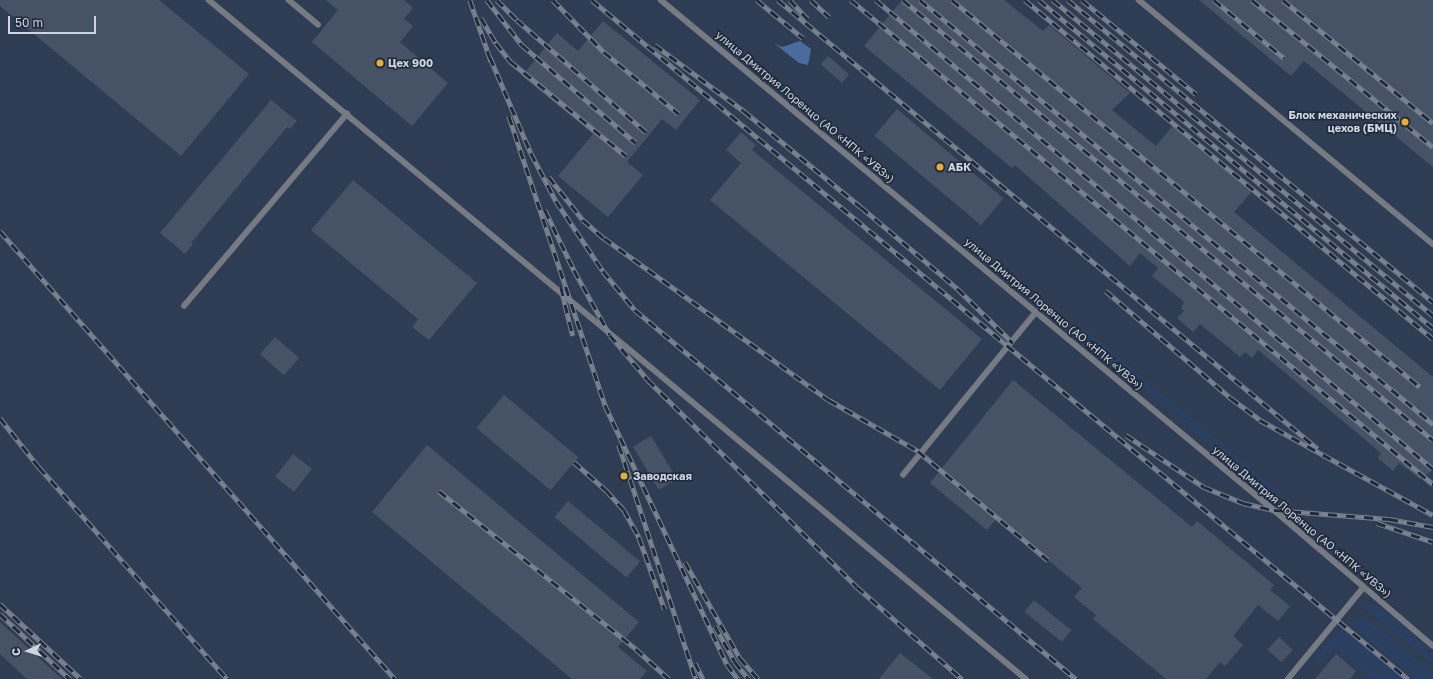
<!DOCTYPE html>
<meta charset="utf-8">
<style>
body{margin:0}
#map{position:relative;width:1433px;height:679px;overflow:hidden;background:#293445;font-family:"Golos Text",sans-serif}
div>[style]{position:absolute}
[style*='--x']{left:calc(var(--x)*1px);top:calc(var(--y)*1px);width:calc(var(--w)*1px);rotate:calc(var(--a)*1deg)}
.built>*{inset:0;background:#2f3d54;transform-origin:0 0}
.green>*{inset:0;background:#2b4061}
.forest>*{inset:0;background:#4a6b9e}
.building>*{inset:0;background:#465265;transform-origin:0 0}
.service>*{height:5.5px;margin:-2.75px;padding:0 2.75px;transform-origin:2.75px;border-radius:2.75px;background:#757a83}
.rail>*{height:4.5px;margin-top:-2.25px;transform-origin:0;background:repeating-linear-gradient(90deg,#1f2a3a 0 9px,#7a8391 0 18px);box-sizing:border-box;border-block:1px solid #7a8391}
.dots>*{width:11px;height:11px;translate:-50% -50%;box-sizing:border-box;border:2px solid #1f2a3a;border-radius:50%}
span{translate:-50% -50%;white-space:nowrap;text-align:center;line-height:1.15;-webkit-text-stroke:3px #1f2a3a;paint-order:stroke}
.poi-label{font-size:11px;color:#ced5e0;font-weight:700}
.left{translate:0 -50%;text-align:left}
.right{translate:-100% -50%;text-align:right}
.street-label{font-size:11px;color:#ced5e0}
.north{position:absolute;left:8px;top:631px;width:40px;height:40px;-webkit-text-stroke:3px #1f2a3a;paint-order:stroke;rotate:266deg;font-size:11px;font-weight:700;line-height:16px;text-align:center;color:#ced5e0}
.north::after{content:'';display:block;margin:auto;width:14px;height:18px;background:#ced5e0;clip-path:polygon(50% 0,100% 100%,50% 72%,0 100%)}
.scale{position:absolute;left:8px;top:16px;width:88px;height:18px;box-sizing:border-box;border:2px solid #ced5e0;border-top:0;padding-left:5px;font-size:12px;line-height:14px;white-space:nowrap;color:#ced5e0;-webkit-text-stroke:3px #1f2a3a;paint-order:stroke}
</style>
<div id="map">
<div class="built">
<i style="left:0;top:0;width:1433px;height:679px"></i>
</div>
<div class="green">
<i style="clip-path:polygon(1077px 323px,1283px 495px,1271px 494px,1079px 335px)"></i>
<i style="clip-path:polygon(1370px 604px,1379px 607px,1433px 652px,1433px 664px,1363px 606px)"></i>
<i style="clip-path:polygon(1370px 621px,1433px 673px,1433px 679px,1416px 679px,1348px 623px)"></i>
<i style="clip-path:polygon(1341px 628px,1403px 679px,1371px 679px,1334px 648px,1317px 665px,1316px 657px)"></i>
</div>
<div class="forest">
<i style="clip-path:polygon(800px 41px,811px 49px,808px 65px,799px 63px,775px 44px,782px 47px)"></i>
</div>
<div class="building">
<i style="clip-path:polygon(0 0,159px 0,249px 74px,181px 156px,0 6px)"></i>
<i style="clip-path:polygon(326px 0,404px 0,413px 8px,404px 19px,413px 26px,400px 42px,448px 83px,412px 126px,312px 42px,338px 10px)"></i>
<i style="clip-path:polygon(902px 0,1004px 0,1043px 31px,1049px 25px,1130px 93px,1112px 110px,1156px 146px,1175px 123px,1254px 189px,1234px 212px,1433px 377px,1433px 468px,1430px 472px,1420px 479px,1399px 463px,1393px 471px,1378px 458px,1381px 453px,1258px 350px,1252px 358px,1245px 352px,1240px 357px,1200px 324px,1193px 332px,1177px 318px,1184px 311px,1181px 308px,1184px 302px,1152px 276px,1158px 268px,1140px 253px,1130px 266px,1015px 165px,1012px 168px,864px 46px)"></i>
<i style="clip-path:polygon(1199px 0,1433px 0,1433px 167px,1304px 61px,1291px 76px)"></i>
<i style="clip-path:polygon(603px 21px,700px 100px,676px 130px,662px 119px,627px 162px,643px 175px,608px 217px,558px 176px,593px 134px,522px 76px,557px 33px,578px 51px)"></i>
<i style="left:828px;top:56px;width:28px;height:11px;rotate:41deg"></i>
<i style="clip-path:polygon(271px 100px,297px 121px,290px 129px,287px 127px,191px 243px,193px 244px,185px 254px,160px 233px)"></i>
<i style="left:897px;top:109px;width:139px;height:35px;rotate:40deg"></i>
<i style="clip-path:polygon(741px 132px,756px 145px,752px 150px,982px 339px,940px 390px,710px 200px,741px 163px,726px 150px)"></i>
<i style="clip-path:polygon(353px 180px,477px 283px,429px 340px,412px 327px,418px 319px,311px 230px)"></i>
<i style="left:275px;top:337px;width:32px;height:23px;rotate:41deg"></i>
<i style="clip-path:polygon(1013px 380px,1192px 527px,1197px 521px,1274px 585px,1270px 590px,1290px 606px,1278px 621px,1258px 605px,1233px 636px,1243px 645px,1225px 666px,1220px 662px,1206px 679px,1166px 679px,1093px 619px,1096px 615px,1074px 597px,1082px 588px,997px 518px,987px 530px,930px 483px)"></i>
<i style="left:504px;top:395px;width:97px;height:43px;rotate:40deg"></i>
<i style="left:651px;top:436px;width:50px;height:21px;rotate:59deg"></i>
<i style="clip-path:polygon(427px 445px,639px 622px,618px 647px,647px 671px,640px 679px,572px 679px,372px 512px)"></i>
<i style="left:293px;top:454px;width:24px;height:29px;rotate:38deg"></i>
<i style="left:568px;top:501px;width:94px;height:21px;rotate:40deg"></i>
<i style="left:1034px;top:600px;width:48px;height:15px;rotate:39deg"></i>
<i style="clip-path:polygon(0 622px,62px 679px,27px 679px,0 654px)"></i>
<i style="left:1279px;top:637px;width:19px;height:17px;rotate:43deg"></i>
<i style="clip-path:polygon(900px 653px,933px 679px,879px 679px)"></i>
<i style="clip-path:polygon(1336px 654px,1356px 671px,1350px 679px,1315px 679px)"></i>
</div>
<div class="service">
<i style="--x:209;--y:0;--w:1062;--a:39.73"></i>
<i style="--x:289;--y:0;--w:38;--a:40"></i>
<i style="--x:661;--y:0;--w:797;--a:39.76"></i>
<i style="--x:1274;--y:510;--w:209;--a:40.5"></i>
<i style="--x:1139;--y:0;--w:382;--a:39.7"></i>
<i style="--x:184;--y:306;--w:252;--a:-49.7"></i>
<i style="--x:903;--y:475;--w:210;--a:-50.8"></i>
<i style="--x:1288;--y:679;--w:118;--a:-50.5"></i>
</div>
<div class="rail">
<i style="--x:470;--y:0;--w:65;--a:71"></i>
<i style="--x:487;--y:0;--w:57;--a:52.1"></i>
<i style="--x:522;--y:45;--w:150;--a:40.7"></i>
<i style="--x:497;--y:0;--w:28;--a:45"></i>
<i style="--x:517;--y:20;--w:171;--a:41"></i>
<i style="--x:553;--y:0;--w:73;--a:45.6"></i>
<i style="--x:604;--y:52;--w:97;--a:39.6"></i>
<i style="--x:592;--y:0;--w:1062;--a:39.76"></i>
<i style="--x:757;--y:0;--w:60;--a:39.6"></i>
<i style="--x:778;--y:0;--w:702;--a:39.74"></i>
<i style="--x:790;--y:0;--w:26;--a:47"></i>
<i style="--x:811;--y:0;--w:25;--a:43"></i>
<i style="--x:851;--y:0;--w:757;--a:39.75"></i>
<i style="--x:876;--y:0;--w:728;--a:40.1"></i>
<i style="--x:903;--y:0;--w:689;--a:39.7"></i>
<i style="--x:920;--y:0;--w:666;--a:39.57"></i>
<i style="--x:952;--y:0;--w:607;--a:39.59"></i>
<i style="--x:1025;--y:0;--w:530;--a:39.72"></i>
<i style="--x:1039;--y:0;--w:513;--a:39.78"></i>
<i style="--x:1053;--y:0;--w:494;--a:39.7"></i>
<i style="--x:1068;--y:0;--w:474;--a:39.6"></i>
<i style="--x:1082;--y:0;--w:148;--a:39.5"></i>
<i style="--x:1214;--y:0;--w:91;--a:39.6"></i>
<i style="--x:1252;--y:0;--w:233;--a:39.1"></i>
<i style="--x:1283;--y:0;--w:194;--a:39.4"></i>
<i style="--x:481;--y:18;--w:29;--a:59"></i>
<i style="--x:496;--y:43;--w:23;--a:52"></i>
<i style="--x:510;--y:61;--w:150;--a:39.3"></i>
<i style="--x:655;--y:45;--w:111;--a:36.6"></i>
<i style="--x:744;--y:111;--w:151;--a:39.4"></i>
<i style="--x:861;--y:207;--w:127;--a:40.2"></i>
<i style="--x:958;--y:289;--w:77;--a:44.5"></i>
<i style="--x:490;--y:57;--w:104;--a:66.9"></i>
<i style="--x:531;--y:153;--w:54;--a:62.5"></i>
<i style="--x:556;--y:201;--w:84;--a:56.1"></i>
<i style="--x:603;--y:271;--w:50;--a:50.6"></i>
<i style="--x:635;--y:310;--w:575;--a:39.92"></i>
<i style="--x:509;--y:116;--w:305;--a:71.6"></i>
<i style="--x:605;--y:405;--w:286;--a:64.8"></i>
<i style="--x:727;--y:664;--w:19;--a:54"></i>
<i style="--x:549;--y:177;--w:55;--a:51.7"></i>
<i style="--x:583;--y:220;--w:28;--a:41"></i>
<i style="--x:604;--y:238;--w:277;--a:35.8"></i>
<i style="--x:829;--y:400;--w:103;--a:29.8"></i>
<i style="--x:918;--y:451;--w:170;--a:40"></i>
<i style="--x:545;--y:210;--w:67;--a:64.2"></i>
<i style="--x:574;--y:270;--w:74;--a:61"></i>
<i style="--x:610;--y:335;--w:59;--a:49.8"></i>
<i style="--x:648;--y:380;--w:294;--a:44.7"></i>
<i style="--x:857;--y:587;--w:140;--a:41.2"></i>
<i style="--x:0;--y:231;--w:597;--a:48.6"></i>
<i style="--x:561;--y:287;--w:50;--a:76.2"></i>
<i style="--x:1106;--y:291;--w:165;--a:40.6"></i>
<i style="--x:1231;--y:398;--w:36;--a:37"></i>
<i style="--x:1260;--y:420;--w:197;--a:28.8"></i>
<i style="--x:0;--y:418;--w:63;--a:51.5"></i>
<i style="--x:39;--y:467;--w:283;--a:48.4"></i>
<i style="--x:1126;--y:435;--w:94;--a:33.7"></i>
<i style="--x:1204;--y:487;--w:42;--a:22.3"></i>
<i style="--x:1243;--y:503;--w:32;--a:13"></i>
<i style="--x:1274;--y:510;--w:115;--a:4.5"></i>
<i style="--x:1389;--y:519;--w:45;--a:10.3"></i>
<i style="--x:619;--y:445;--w:246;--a:71.8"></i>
<i style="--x:574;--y:462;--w:43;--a:41.2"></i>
<i style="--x:606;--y:490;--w:27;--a:48"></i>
<i style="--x:624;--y:510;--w:31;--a:61"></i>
<i style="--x:639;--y:537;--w:77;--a:70.4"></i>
<i style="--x:439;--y:491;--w:253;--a:38.7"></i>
<i style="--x:636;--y:649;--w:45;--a:42.3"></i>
<i style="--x:1377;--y:523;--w:59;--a:18.7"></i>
<i style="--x:685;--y:562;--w:111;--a:60.2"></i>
<i style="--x:740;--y:658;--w:28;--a:49"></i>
<i style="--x:0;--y:604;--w:110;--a:42.8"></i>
<i style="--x:0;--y:614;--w:96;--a:42.9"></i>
<i style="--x:715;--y:626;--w:41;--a:60.9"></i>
<i style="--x:735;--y:662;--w:22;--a:51"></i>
<i style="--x:695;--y:663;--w:18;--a:63"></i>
</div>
<div class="dots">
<i style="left:380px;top:63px;background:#e8ab37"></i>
<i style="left:1405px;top:122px;background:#e8ab37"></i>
<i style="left:940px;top:167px;background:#e8ab37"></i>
<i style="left:624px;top:476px;background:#e8ab37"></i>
</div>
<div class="poi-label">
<span class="left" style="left:388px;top:63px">Цех 900</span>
<span class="right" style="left:1397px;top:122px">Блок механических<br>цехов (БМЦ)</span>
<span class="left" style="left:948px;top:167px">АБК</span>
<span class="left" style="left:633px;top:476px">Заводская</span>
</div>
<div class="street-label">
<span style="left:805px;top:107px;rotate:40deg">улица Дмитрия Лоренцо (АО «НПК «УВЗ»)</span>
<span style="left:1054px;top:314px;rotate:40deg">улица Дмитрия Лоренцо (АО «НПК «УВЗ»)</span>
<span style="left:1302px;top:522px;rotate:40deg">улица Дмитрия Лоренцо (АО «НПК «УВЗ»)</span>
</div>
<div class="north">С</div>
<div class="scale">50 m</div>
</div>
